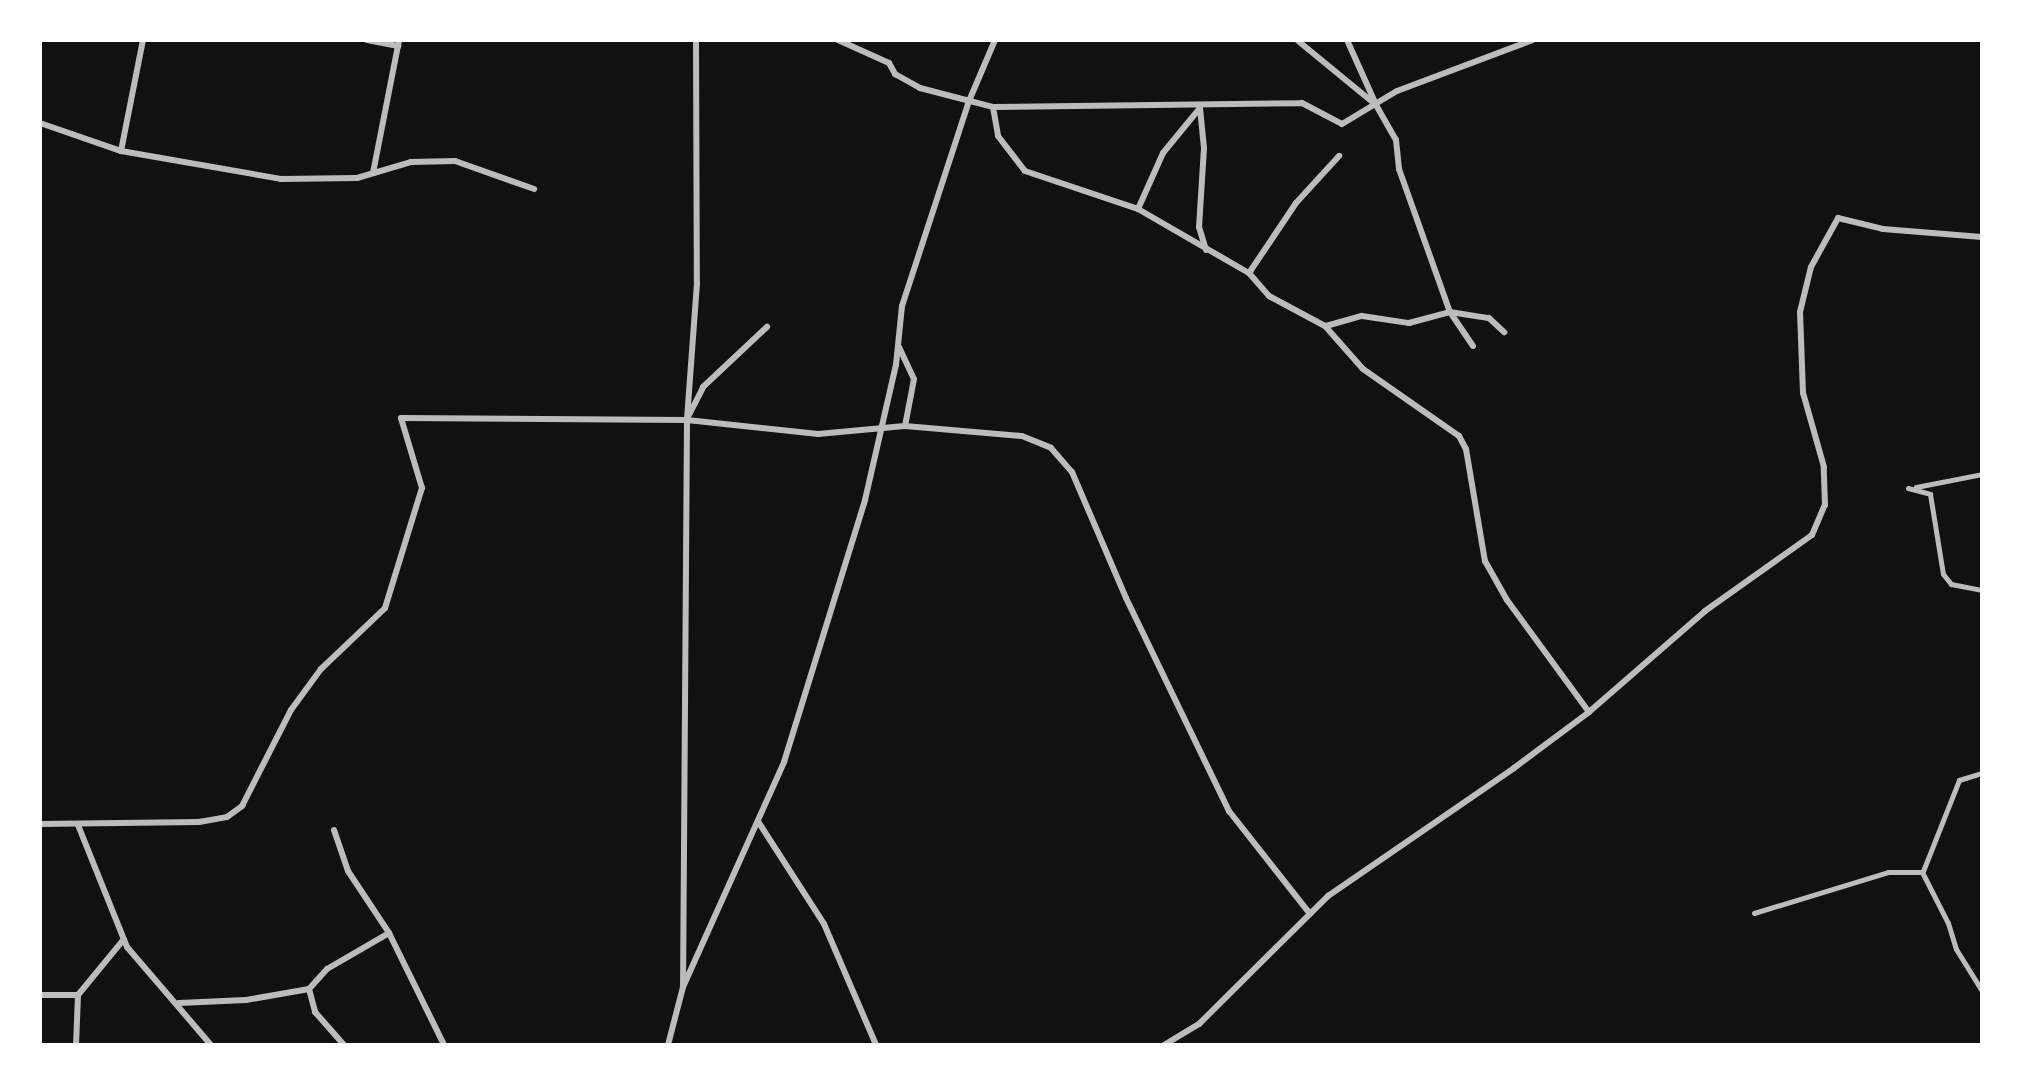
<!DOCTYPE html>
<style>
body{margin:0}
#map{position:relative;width:2022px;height:1085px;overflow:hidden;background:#111;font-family:"Sofia Sans Condensed",sans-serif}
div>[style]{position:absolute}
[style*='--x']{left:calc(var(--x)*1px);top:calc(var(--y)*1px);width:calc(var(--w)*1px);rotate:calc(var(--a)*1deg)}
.pedestrian>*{height:5px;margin:-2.5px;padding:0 2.5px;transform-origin:2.5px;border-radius:2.5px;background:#bcbcbc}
.minor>*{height:6px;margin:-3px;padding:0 3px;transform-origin:3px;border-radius:3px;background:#bcbcbc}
span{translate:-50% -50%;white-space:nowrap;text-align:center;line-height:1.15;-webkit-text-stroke:8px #fff;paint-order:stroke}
.frame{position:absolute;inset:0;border:42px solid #fff;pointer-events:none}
</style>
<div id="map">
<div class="pedestrian">
<i style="--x:1916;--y:487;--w:67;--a:-11.1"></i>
<i style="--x:1908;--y:488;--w:23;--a:15"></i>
<i style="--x:1930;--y:494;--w:81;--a:80.8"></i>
<i style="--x:1943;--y:574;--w:13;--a:51"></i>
<i style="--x:1951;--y:584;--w:32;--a:11"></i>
<i style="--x:1923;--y:871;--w:98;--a:-68.4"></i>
<i style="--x:1959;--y:780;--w:24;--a:-17"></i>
<i style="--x:1754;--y:913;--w:140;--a:-17"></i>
<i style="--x:1888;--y:872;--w:34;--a:0"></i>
<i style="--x:1922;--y:872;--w:57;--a:63"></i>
<i style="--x:1948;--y:923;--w:27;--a:73"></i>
<i style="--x:1956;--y:949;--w:49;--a:58.2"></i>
</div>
<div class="minor">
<i style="--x:367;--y:40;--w:32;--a:11"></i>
<i style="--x:696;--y:40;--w:243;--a:89.8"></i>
<i style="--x:697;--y:283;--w:137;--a:94.2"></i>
<i style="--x:687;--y:420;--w:132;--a:6.1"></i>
<i style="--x:818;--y:434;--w:87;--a:-5.3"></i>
<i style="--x:838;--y:40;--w:56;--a:24.3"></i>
<i style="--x:889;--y:63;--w:13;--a:61"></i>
<i style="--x:895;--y:74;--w:29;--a:29"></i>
<i style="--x:920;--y:88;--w:75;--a:14.6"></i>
<i style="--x:993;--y:107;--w:309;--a:-0.7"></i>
<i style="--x:1302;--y:103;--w:45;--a:27.7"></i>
<i style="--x:1342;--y:124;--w:64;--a:-31"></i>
<i style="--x:1397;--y:91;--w:145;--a:-20.6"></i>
<i style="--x:1297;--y:40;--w:102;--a:39.4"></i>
<i style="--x:1376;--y:105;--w:40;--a:60.3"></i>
<i style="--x:1396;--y:140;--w:29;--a:84"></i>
<i style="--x:1399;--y:169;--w:152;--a:70.4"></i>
<i style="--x:1450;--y:312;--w:41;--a:55.9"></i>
<i style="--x:1347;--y:40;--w:66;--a:65.8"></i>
<i style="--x:993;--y:107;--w:29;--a:80"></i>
<i style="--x:998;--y:136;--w:44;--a:52.4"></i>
<i style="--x:1025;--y:171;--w:119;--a:18.6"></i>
<i style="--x:1138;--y:209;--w:128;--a:30"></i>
<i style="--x:1249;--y:273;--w:30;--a:49"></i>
<i style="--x:1269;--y:296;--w:64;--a:28.2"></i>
<i style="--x:1325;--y:326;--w:57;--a:48.5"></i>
<i style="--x:1363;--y:369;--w:117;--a:34.9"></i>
<i style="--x:1459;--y:436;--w:15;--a:62"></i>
<i style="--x:1466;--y:449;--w:114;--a:80.4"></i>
<i style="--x:1485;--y:561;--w:45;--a:60.6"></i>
<i style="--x:1507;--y:600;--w:139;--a:53.8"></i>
<i style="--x:1200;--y:108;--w:40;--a:84.3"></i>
<i style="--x:1204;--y:148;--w:79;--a:93.6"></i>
<i style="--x:1199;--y:227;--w:24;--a:73"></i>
<i style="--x:40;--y:123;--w:86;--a:19.1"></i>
<i style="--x:121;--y:151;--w:162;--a:9.9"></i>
<i style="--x:281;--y:179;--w:76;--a:-0.8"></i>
<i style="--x:357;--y:178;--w:56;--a:-16.5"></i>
<i style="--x:411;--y:162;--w:44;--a:-1.3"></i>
<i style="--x:455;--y:161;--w:84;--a:19.5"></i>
<i style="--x:121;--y:151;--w:113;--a:-78.8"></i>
<i style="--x:373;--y:173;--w:136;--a:-78.9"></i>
<i style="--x:1138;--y:209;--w:61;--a:-65.9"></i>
<i style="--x:1163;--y:153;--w:58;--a:-50.6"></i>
<i style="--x:1249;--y:273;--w:84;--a:-56.1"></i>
<i style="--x:1296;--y:203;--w:64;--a:-47.5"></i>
<i style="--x:1326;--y:326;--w:37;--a:-16"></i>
<i style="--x:1362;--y:316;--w:48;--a:8.5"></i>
<i style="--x:1409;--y:323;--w:42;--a:-15"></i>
<i style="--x:1450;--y:312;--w:39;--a:9"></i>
<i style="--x:1489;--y:318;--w:21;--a:43"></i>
<i style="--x:899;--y:347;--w:35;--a:65"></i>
<i style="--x:914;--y:379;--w:48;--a:100.8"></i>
<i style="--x:905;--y:426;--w:117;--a:4.9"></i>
<i style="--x:1022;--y:436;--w:31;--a:22"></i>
<i style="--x:1051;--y:448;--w:32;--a:49"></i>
<i style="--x:1072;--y:472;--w:137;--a:66.8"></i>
<i style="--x:1126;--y:598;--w:237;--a:64.2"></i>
<i style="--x:1229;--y:811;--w:131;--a:51.8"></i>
<i style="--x:689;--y:415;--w:31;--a:-63"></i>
<i style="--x:703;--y:387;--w:88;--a:-43.2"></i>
<i style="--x:759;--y:823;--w:120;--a:57.2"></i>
<i style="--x:824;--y:924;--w:132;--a:66.7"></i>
<i style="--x:40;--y:824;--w:159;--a:-0.7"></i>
<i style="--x:199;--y:822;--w:28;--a:-10"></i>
<i style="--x:227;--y:817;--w:19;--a:-36"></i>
<i style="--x:242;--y:806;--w:108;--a:-63"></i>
<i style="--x:291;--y:710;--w:51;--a:-53.8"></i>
<i style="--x:321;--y:669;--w:88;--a:-43.6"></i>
<i style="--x:385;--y:608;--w:126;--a:-72.9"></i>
<i style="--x:422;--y:488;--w:73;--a:-106.7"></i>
<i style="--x:401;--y:418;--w:286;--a:0.4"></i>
<i style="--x:687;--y:420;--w:567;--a:90.4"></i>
<i style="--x:78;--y:825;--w:131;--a:68.1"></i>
<i style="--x:127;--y:947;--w:129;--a:49.4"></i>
<i style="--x:334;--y:830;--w:43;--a:71.1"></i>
<i style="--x:348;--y:871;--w:74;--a:56.5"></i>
<i style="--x:389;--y:933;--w:125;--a:63.8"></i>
<i style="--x:309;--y:989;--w:24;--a:75"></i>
<i style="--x:315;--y:1012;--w:44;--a:48.7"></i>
<i style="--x:40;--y:995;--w:38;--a:0"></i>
<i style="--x:78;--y:995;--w:72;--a:-50.6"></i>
<i style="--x:179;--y:1003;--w:67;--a:-2.6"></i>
<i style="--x:246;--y:1000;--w:64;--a:-9.9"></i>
<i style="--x:309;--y:989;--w:27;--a:-48"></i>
<i style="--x:327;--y:969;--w:72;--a:-30.1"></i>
<i style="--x:76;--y:1045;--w:50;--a:-87.7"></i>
<i style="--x:668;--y:1045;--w:60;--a:-75.5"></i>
<i style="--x:683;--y:987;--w:247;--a:-65.8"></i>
<i style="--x:784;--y:762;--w:274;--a:-72.8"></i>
<i style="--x:865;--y:500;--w:139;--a:-77.1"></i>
<i style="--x:896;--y:365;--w:59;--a:-84.2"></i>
<i style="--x:902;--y:306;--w:216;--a:-71.9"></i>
<i style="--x:969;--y:101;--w:66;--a:-66.9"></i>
<i style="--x:1164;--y:1045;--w:41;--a:-31"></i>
<i style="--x:1199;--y:1024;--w:182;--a:-44.8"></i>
<i style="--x:1328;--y:896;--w:226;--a:-34.5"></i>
<i style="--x:1514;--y:768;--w:94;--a:-36.7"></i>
<i style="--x:1589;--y:712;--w:154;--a:-41"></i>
<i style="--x:1705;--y:611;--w:131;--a:-35.4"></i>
<i style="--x:1812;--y:535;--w:33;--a:-67"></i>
<i style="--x:1825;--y:505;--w:38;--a:-92"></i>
<i style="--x:1824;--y:467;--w:77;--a:-105.8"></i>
<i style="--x:1803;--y:393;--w:81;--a:-92.1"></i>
<i style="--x:1800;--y:312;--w:46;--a:-76.3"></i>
<i style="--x:1811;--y:267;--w:56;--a:-61.1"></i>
<i style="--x:1838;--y:218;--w:46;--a:13.7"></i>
<i style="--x:1883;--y:229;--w:99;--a:4.6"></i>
</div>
<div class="frame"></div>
</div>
